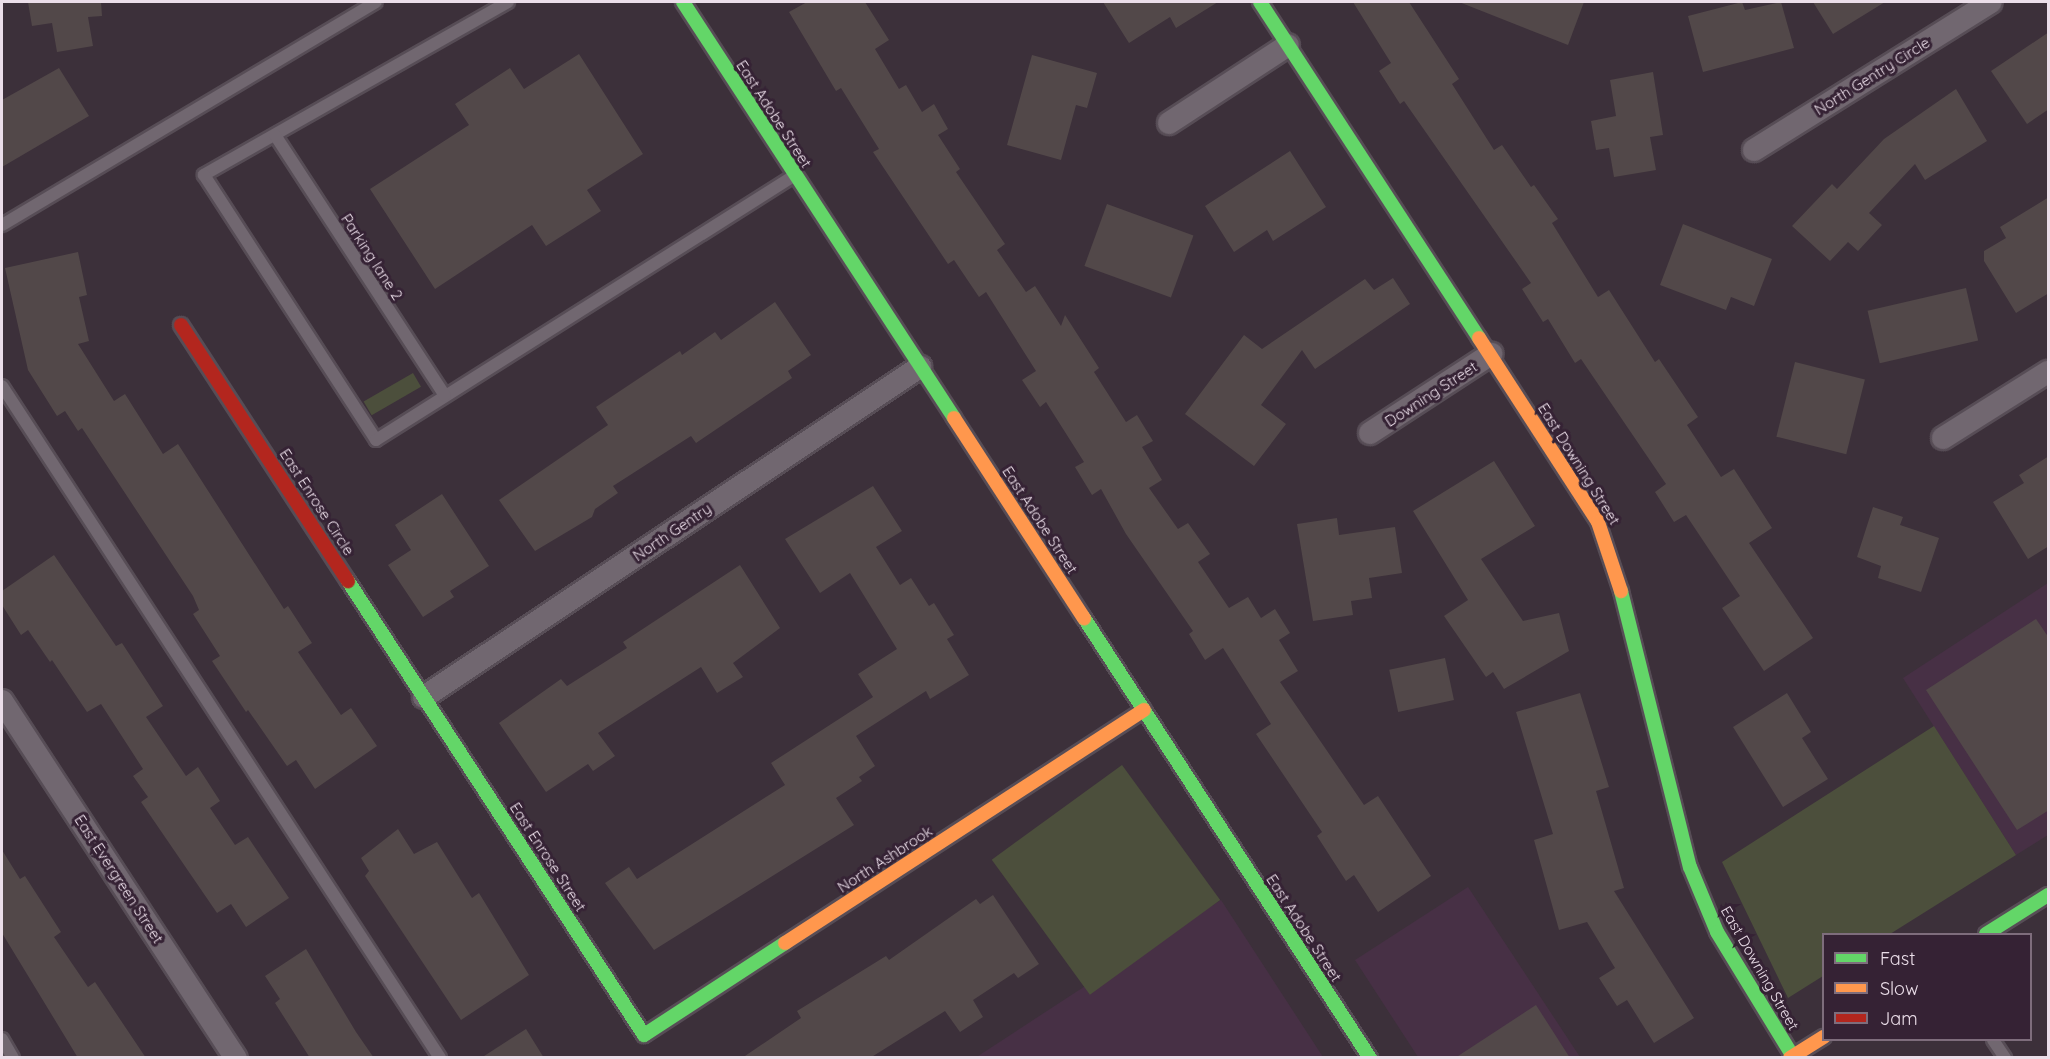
<!DOCTYPE html>
<style>
body{margin:0}
#map{position:relative;width:2050px;height:1059px;overflow:hidden;background:#3c303a;font-family:Quicksand,sans-serif}
div>[style]{position:absolute}
[style*='--x']{left:calc(var(--x)*1px);top:calc(var(--y)*1px);width:calc(var(--w)*1px);rotate:calc(var(--a)*1deg)}
.built>*{inset:0;background:#473045}
.green>*{inset:0;background:#4c4f3c;transform-origin:0 0}
.building>*{inset:0;background:#524849;transform-origin:0 0}
.roads{filter:drop-shadow(2px 0 #574d56) drop-shadow(-2px 0 #574d56) drop-shadow(0 2px #574d56) drop-shadow(0 -2px #574d56)}
.lane>*{height:12px;margin:-6px;padding:0 6px;transform-origin:6px;border-radius:6px;background:#716770}
.street>*{height:22px;margin:-11px;padding:0 11px;transform-origin:11px;border-radius:11px;background:#716770}
.fast>*{height:14px;margin:-7px;padding:0 7px;transform-origin:7px;border-radius:7px;background:#63d668}
.slow>*{height:14px;margin:-7px;padding:0 7px;transform-origin:7px;border-radius:7px;background:#ff974d}
.jam>*{height:14px;margin:-7px;padding:0 7px;transform-origin:7px;border-radius:7px;background:#b3261e}
span{translate:-50% -50%;white-space:nowrap;text-align:center;line-height:1.15;-webkit-text-stroke:6px #352234;paint-order:stroke}
.street-label{font-size:15px;color:#ebdee9}
.frame{position:absolute;inset:0;border:3px solid #ebdee9;pointer-events:none}
.legend{position:absolute;left:1822px;top:933px;width:210px;height:108px;box-sizing:border-box;background:#352234;border:2px solid #7e6d7c;margin:0;padding:8px 10px;list-style:none;font-size:18px;color:#ebdee9}
.legend li{display:flex;align-items:center;gap:12px;height:30px}
.legend b{width:30px;border:2px solid #7e6d7c}
</style>
<div id="map">
<div class="built">
<i style="clip-path:polygon(2048px 583px,2048px 835px,2016px 855px,1903px 678px)"></i>
<i style="clip-path:polygon(1468px 887px,1580px 1057px,1418px 1057px,1355px 960px)"></i>
<i style="clip-path:polygon(1221px 900px,1323px 1057px,975px 1058px,1076px 992px)"></i>
</div>
<div class="green">
<i style="left:413px;top:373px;width:16px;height:57px;rotate:60deg"></i>
<i style="clip-path:polygon(1934px 726px,2016px 855px,1890px 934px,1824px 934px,1823px 976px,1788px 998px,1722px 862px)"></i>
<i style="left:1122px;top:765px;width:167px;height:161px;rotate:54deg"></i>
</div>
<div class="building">
<i style="clip-path:polygon(28px 2px,101px 2px,102px 16px,88px 17px,93px 46px,57px 52px,52px 23px,32px 26px)"></i>
<i style="clip-path:polygon(807px 2px,865px 2px,889px 40px,875px 49px,899px 89px,906px 85px,922px 112px,934px 104px,948px 129px,938px 135px,960px 169px,956px 172px,1005px 244px,997px 250px,1026px 292px,1035px 286px,1061px 326px,1065px 315px,1099px 368px,1094px 372px,1126px 422px,1137px 415px,1153px 441px,1142px 447px,1162px 480px,1149px 488px,1178px 529px,1188px 523px,1210px 554px,1198px 562px,1229px 608px,1248px 597px,1261px 618px,1275px 609px,1290px 633px,1279px 640px,1298px 671px,1280px 682px,1364px 805px,1378px 796px,1431px 876px,1378px 912px,1354px 875px,1346px 881px,1317px 836px,1322px 832px,1256px 734px,1271px 724px,1223px 648px,1205px 660px,1189px 634px,1193px 631px,1126px 534px,1101px 489px,1092px 495px,1075px 467px,1084px 462px,1046px 402px,1040px 407px,1022px 380px,1036px 371px,986px 292px,979px 297px,954px 260px,948px 264px,873px 152px,879px 149px,841px 88px,836px 91px,789px 12px)"></i>
<i style="clip-path:polygon(1103px 2px,1218px 2px,1176px 28px,1170px 17px,1129px 43px)"></i>
<i style="clip-path:polygon(1353px 2px,1409px 2px,1459px 79px,1452px 84px,1494px 150px,1502px 145px,1531px 187px,1534px 185px,1558px 219px,1552px 223px,1598px 297px,1609px 290px,1655px 362px,1659px 359px,1698px 417px,1687px 425px,1721px 477px,1734px 469px,1772px 528px,1749px 543px,1813px 638px,1764px 671px,1722px 608px,1740px 596px,1686px 515px,1674px 522px,1655px 492px,1666px 484px,1581px 359px,1575px 363px,1548px 319px,1543px 322px,1522px 289px,1531px 283px,1404px 101px,1400px 104px,1379px 71px,1391px 63px)"></i>
<i style="clip-path:polygon(1459px 2px,1584px 2px,1568px 45px)"></i>
<i style="clip-path:polygon(1742px 2px,1745px 10px,1781px 2px,1794px 48px,1703px 72px,1688px 16px)"></i>
<i style="clip-path:polygon(1813px 2px,1885px 2px,1833px 34px)"></i>
<i style="clip-path:polygon(2049px 32px,2049px 109px,2027px 124px,1991px 71px)"></i>
<i style="clip-path:polygon(579px 54px,643px 154px,587px 190px,601px 211px,546px 246px,532px 225px,435px 289px,370px 189px,469px 125px,455px 104px,510px 68px,524px 89px)"></i>
<i style="clip-path:polygon(1032px 55px,1097px 73px,1087px 108px,1076px 105px,1061px 160px,1007px 145px)"></i>
<i style="clip-path:polygon(59px 68px,89px 116px,2px 167px,2px 100px)"></i>
<i style="clip-path:polygon(1653px 72px,1663px 135px,1650px 137px,1656px 170px,1614px 177px,1609px 148px,1596px 150px,1591px 121px,1616px 116px,1610px 80px)"></i>
<i style="clip-path:polygon(1956px 89px,1987px 141px,1925px 180px,1915px 164px,1869px 213px,1882px 225px,1858px 251px,1848px 242px,1830px 261px,1792px 226px,1832px 184px,1837px 189px,1884px 139px)"></i>
<i style="clip-path:polygon(1290px 151px,1326px 207px,1273px 241px,1267px 230px,1234px 252px,1205px 206px)"></i>
<i style="clip-path:polygon(2049px 197px,2049px 293px,2016px 313px,1984px 261px,1984px 251px,2006px 238px,2000px 227px)"></i>
<i style="left:1107px;top:204px;width:92px;height:66px;rotate:20deg"></i>
<i style="clip-path:polygon(1683px 224px,1772px 259px,1754px 306px,1731px 297px,1726px 310px,1660px 285px)"></i>
<i style="clip-path:polygon(78px 252px,87px 295px,79px 297px,89px 341px,78px 344px,114px 401px,125px 394px,163px 454px,178px 444px,284px 609px,288px 606px,312px 643px,298px 652px,341px 715px,351px 708px,377px 746px,315px 789px,296px 760px,287px 766px,248px 710px,246px 712px,212px 661px,220px 656px,193px 614px,199px 610px,193px 596px,82px 428px,78px 431px,65px 411px,57px 416px,28px 370px,5px 268px)"></i>
<i style="clip-path:polygon(1393px 278px,1410px 304px,1315px 369px,1302px 350px,1261px 405px,1286px 424px,1254px 466px,1185px 414px,1244px 335px,1262px 349px,1365px 279px,1374px 290px)"></i>
<i style="left:1966px;top:288px;width:54px;height:101px;rotate:77deg"></i>
<i style="clip-path:polygon(775px 302px,811px 355px,788px 371px,792px 378px,696px 443px,691px 436px,613px 486px,618px 493px,595px 509px,592px 517px,535px 551px,499px 500px,608px 425px,596px 407px,680px 351px,682px 355px,715px 332px,721px 340px)"></i>
<i style="left:1795px;top:362px;width:72px;height:77px;rotate:14deg"></i>
<i style="clip-path:polygon(2049px 456px,2049px 546px,2028px 559px,1993px 502px,2024px 483px,2019px 475px)"></i>
<i style="clip-path:polygon(1494px 461px,1535px 526px,1481px 559px,1523px 621px,1559px 613px,1569px 651px,1504px 689px,1493px 672px,1486px 677px,1444px 616px,1468px 600px,1413px 511px)"></i>
<i style="clip-path:polygon(873px 486px,902px 531px,876px 547px,900px 585px,911px 578px,929px 606px,934px 603px,954px 635px,947px 639px,969px 675px,930px 699px,926px 691px,856px 736px,875px 766px,859px 777px,862px 781px,836px 798px,854px 825px,654px 950px,605px 883px,629px 867px,637px 879px,785px 785px,771px 763px,873px 697px,858px 674px,897px 649px,850px 573px,820px 593px,785px 539px)"></i>
<i style="clip-path:polygon(442px 494px,489px 566px,450px 591px,454px 597px,423px 617px,388px 565px,411px 550px,395px 525px)"></i>
<i style="clip-path:polygon(1873px 507px,1903px 517px,1900px 525px,1939px 538px,1921px 592px,1878px 578px,1881px 566px,1857px 557px)"></i>
<i style="clip-path:polygon(1337px 518px,1339px 535px,1395px 527px,1402px 573px,1369px 578px,1372px 598px,1351px 601px,1353px 615px,1313px 621px,1297px 524px)"></i>
<i style="clip-path:polygon(54px 555px,116px 646px,122px 643px,163px 706px,146px 717px,186px 776px,198px 767px,220px 801px,210px 808px,235px 845px,248px 837px,289px 898px,246px 927px,231px 904px,217px 913px,141px 802px,148px 797px,133px 776px,143px 769px,101px 704px,87px 712px,52px 660px,50px 662px,28px 630px,21px 635px,2px 605px,2px 591px)"></i>
<i style="clip-path:polygon(740px 565px,780px 628px,733px 663px,743px 677px,717px 693px,701px 667px,598px 733px,615px 756px,593px 771px,588px 764px,546px 792px,499px 723px,561px 679px,567px 686px,627px 648px,623px 642px)"></i>
<i style="clip-path:polygon(2036px 619px,2049px 638px,2049px 810px,2017px 830px,1926px 690px)"></i>
<i style="left:1445px;top:658px;width:43px;height:57px;rotate:78deg"></i>
<i style="clip-path:polygon(1580px 693px,1609px 787px,1596px 791px,1624px 888px,1614px 891px,1694px 1018px,1654px 1043px,1627px 1000px,1617px 1006px,1599px 978px,1615px 968px,1587px 922px,1559px 930px,1534px 840px,1553px 834px,1516px 712px)"></i>
<i style="clip-path:polygon(1787px 693px,1811px 732px,1802px 738px,1828px 779px,1783px 807px,1733px 727px)"></i>
<i style="clip-path:polygon(398px 829px,414px 854px,437px 842px,472px 898px,479px 893px,529px 975px,461px 1020px,365px 876px,369px 871px,361px 858px)"></i>
<i style="clip-path:polygon(2px 850px,20px 879px,25px 876px,61px 932px,54px 937px,88px 987px,95px 982px,146px 1058px,78px 1058px,2px 933px)"></i>
<i style="clip-path:polygon(993px 895px,1039px 964px,1018px 978px,1014px 973px,973px 1000px,983px 1017px,960px 1032px,945px 1011px,870px 1058px,742px 1058px,801px 1018px,797px 1011px,886px 956px,889px 960px,976px 899px,980px 904px)"></i>
<i style="clip-path:polygon(306px 949px,356px 1032px,374px 1058px,310px 1058px,275px 1003px,280px 999px,265px 976px)"></i>
<i style="clip-path:polygon(1536px 1005px,1570px 1058px,1455px 1058px)"></i>
<i style="clip-path:polygon(526px 1029px,544px 1058px,481px 1058px)"></i>
</div>
<div class="roads">
<div class="lane">
<i style="--x:508;--y:2;--w:350;--a:150.4"></i>
<i style="--x:204;--y:175;--w:316;--a:57"></i>
<i style="--x:376;--y:440;--w:494;--a:-32.3"></i>
<i style="--x:275;--y:135;--w:311;--a:56.9"></i>
<i style="--x:2;--y:225;--w:435;--a:-30.8"></i>
<i style="--x:2;--y:386;--w:802;--a:56.9"></i>
<i style="--x:2;--y:1039;--w:22;--a:60"></i>
<i style="--x:1993;--y:1040;--w:22;--a:56"></i>
</div>
<div class="street">
<i style="--x:1169;--y:123;--w:142;--a:-33.2"></i>
<i style="--x:1754;--y:150;--w:279;--a:-32"></i>
<i style="--x:1370;--y:433;--w:145;--a:-33.1"></i>
<i style="--x:1943;--y:438;--w:124;--a:-32.2"></i>
<i style="--x:424;--y:697;--w:596;--a:-33.64"></i>
<i style="--x:2;--y:701;--w:427;--a:56.8"></i>
</div>
<div class="fast">
<i style="--x:683;--y:2;--w:496;--a:56.9"></i>
<i style="--x:1260;--y:2;--w:401;--a:56.9"></i>
<i style="--x:348;--y:581;--w:542;--a:56.9"></i>
<i style="--x:644;--y:1035;--w:168;--a:-33.1"></i>
<i style="--x:1621;--y:591;--w:284;--a:76"></i>
<i style="--x:1690;--y:867;--w:70;--a:67.4"></i>
<i style="--x:1717;--y:932;--w:148;--a:58.6"></i>
<i style="--x:1084;--y:618;--w:525;--a:56.98"></i>
<i style="--x:1986;--y:934;--w:73;--a:-32.2"></i>
</div>
<div class="slow">
<i style="--x:1479;--y:338;--w:219;--a:57.1"></i>
<i style="--x:1598;--y:522;--w:73;--a:71.6"></i>
<i style="--x:954;--y:418;--w:239;--a:57"></i>
<i style="--x:785;--y:943;--w:428;--a:-33"></i>
<i style="--x:1790;--y:1058;--w:40;--a:-32"></i>
</div>
<div class="jam">
<i style="--x:181;--y:325;--w:306;--a:56.9"></i>
</div>
</div>
<div class="street-label">
<span style="left:1872px;top:76px;rotate:-32deg">North Gentry Circle</span>
<span style="left:774px;top:114px;rotate:57deg">East Adobe Street</span>
<span style="left:372px;top:257px;rotate:57deg">Parking lane 2</span>
<span style="left:1431px;top:394px;rotate:-33deg">Downing Street</span>
<span style="left:1579px;top:464px;rotate:58deg">East Downing Street</span>
<span style="left:317px;top:502px;rotate:57deg">East Enrose Circle</span>
<span style="left:1040px;top:520px;rotate:57deg">East Adobe Street</span>
<span style="left:672px;top:532px;rotate:-34deg">North Gentry</span>
<span style="left:548px;top:857px;rotate:57deg">East Enrose Street</span>
<span style="left:885px;top:859px;rotate:-33deg">North Ashbrook</span>
<span style="left:119px;top:879px;rotate:57deg">East Evergreen Street</span>
<span style="left:1304px;top:928px;rotate:57deg">East Adobe Street</span>
<span style="left:1760px;top:968px;rotate:60deg">East Downing Street</span>
</div>
<div class="frame"></div>
<ul class="legend">
<li><b style="height:8px;background:#63d668"></b>Fast</li>
<li><b style="height:8px;background:#ff974d"></b>Slow</li>
<li><b style="height:8px;background:#b3261e"></b>Jam</li>
</ul>
</div>
